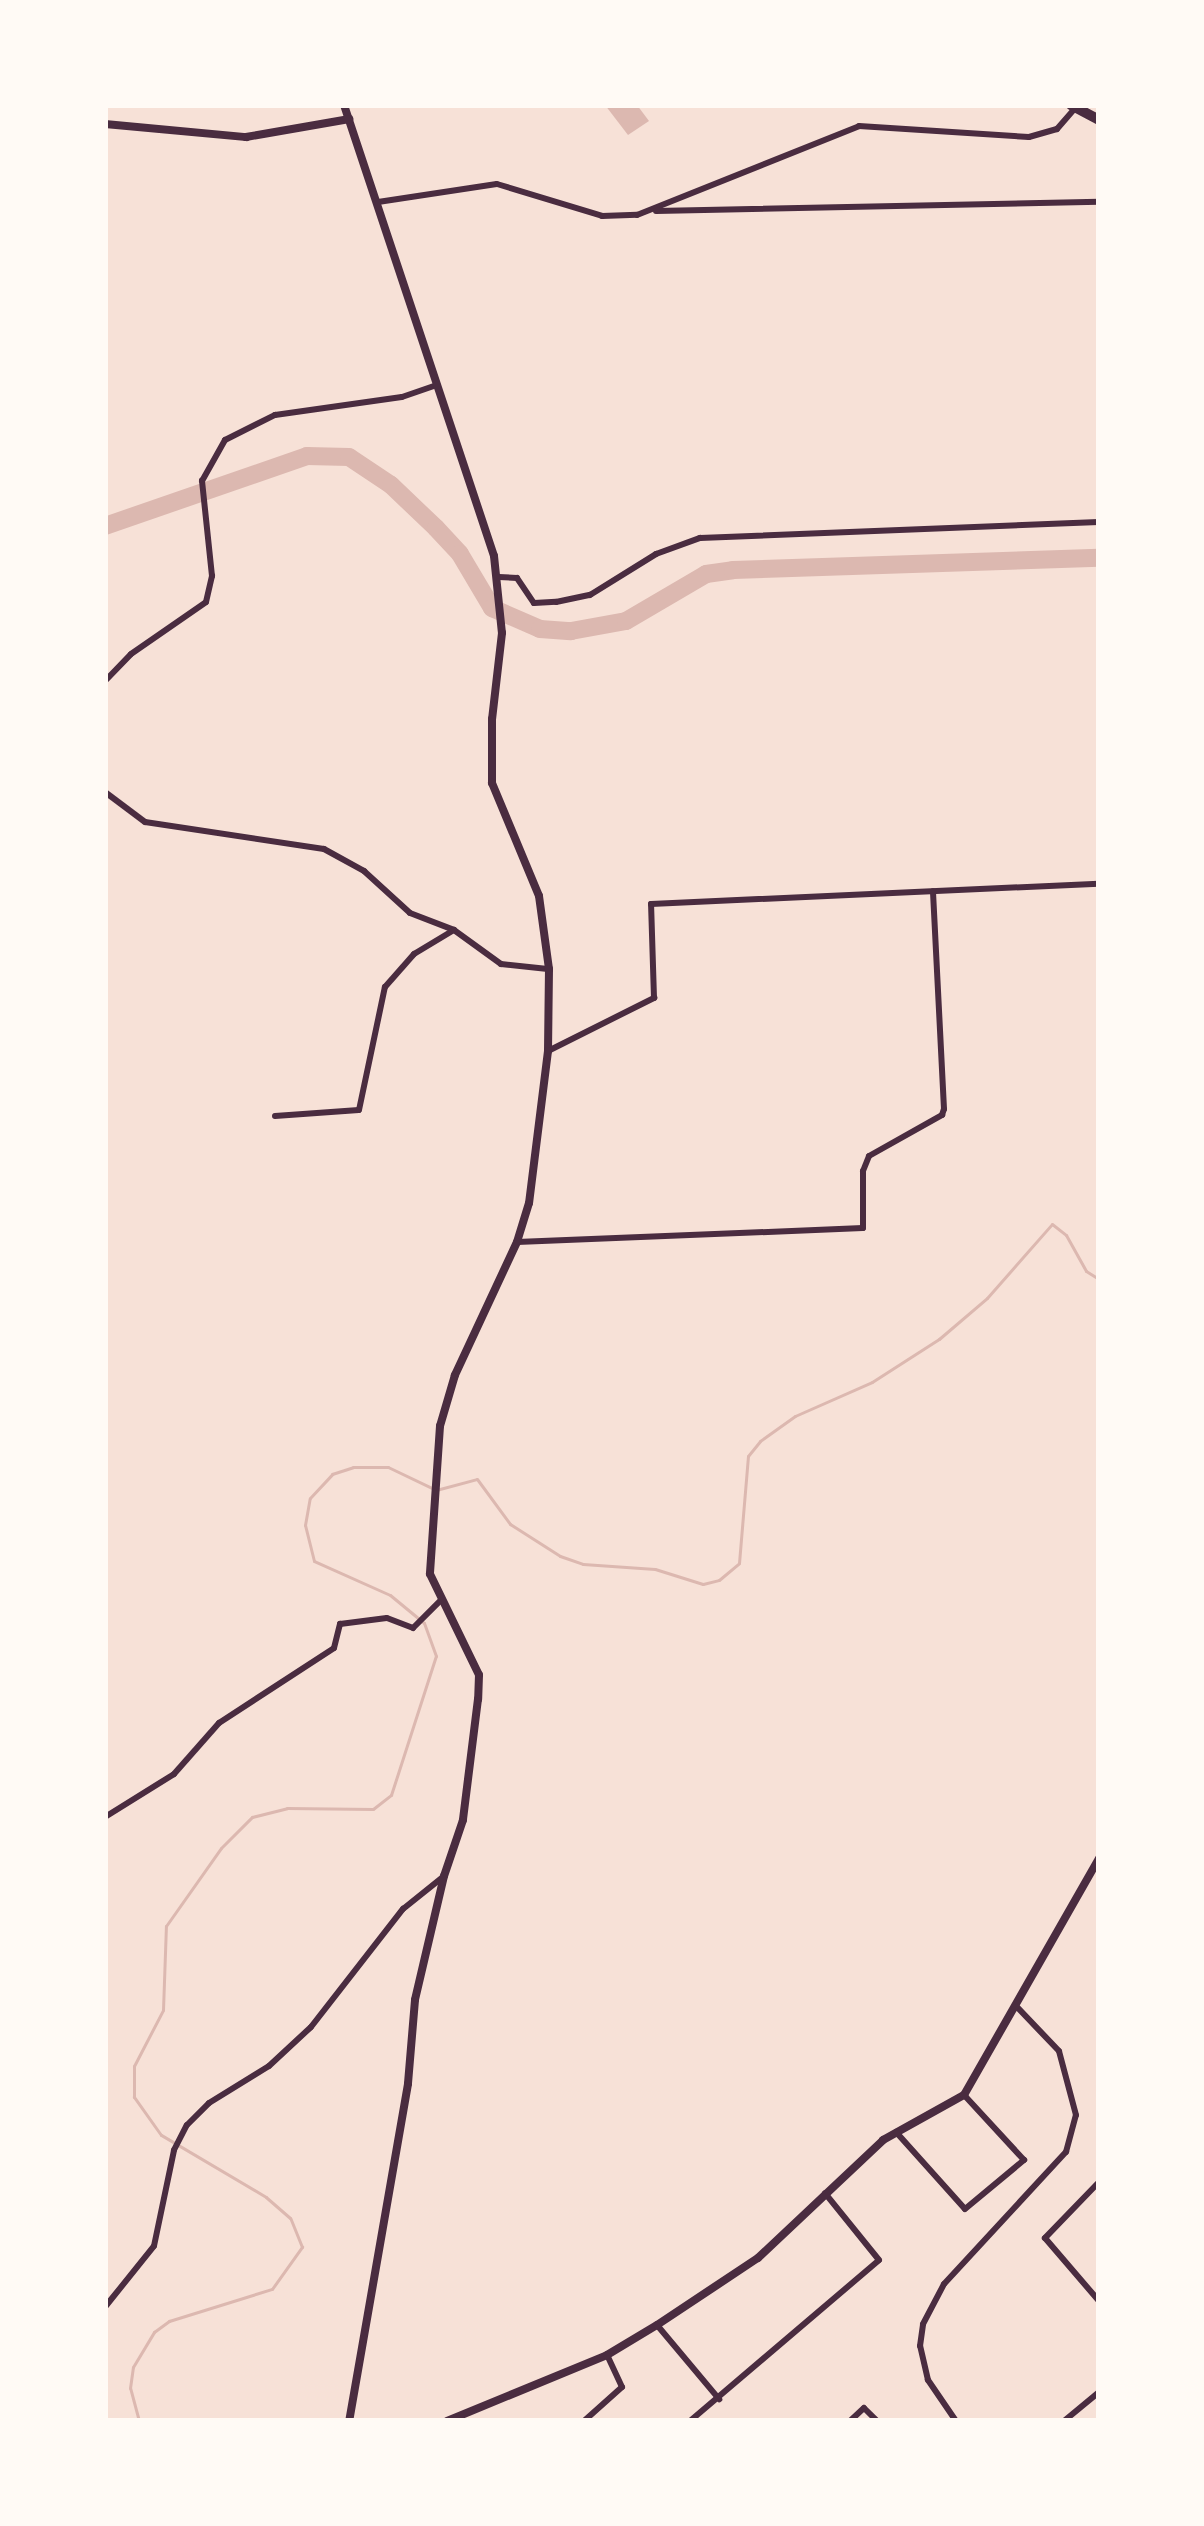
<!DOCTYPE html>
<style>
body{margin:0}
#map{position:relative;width:1204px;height:2526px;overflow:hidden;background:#f7e1d7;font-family:"Sofia Sans Condensed",sans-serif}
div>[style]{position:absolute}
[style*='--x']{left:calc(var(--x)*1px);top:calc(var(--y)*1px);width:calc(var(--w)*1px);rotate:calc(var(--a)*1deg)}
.water>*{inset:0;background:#dcb8b0}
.stream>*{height:3px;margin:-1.5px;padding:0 1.5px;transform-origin:1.5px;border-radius:1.5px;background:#dcb8b0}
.river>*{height:18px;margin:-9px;padding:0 9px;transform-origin:9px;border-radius:9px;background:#dcb8b0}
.minor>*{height:6px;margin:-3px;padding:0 3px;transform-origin:3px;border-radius:3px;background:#4a2c40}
.tertiary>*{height:8px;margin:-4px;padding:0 4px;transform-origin:4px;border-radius:4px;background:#4a2c40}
.trunk>*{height:10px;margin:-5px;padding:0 5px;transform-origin:5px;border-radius:5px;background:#4a2c40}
span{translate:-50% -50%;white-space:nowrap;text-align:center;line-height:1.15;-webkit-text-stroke:12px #fffaf5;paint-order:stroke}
.frame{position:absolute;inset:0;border:108px solid #fffaf5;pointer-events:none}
</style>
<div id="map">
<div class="water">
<i style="clip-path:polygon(605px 105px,637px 105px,649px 121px,628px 135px)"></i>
</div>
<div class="stream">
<i style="--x:139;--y:2421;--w:34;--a:-105"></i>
<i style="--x:130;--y:2388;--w:21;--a:-82"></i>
<i style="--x:133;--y:2367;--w:41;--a:-59"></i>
<i style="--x:154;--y:2332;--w:19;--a:-36"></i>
<i style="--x:169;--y:2321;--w:108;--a:-17.3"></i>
<i style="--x:272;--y:2289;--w:52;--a:-54.5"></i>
<i style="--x:302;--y:2247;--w:31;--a:-112"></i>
<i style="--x:290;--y:2218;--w:32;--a:-139"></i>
<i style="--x:266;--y:2197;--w:122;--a:-149.4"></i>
<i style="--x:161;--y:2135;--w:47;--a:-125.4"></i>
<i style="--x:134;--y:2097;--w:31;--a:-90"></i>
<i style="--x:134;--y:2066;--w:63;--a:-62.6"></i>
<i style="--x:163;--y:2010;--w:84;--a:-88"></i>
<i style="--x:166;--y:1926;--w:95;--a:-54.8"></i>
<i style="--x:221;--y:1848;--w:44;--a:-45"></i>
<i style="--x:252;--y:1817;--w:36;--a:-14"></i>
<i style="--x:287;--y:1808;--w:86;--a:0.7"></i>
<i style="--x:373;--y:1809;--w:23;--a:-38"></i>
<i style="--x:391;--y:1795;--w:146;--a:-72.1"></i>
<i style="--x:436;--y:1656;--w:35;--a:-110"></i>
<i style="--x:424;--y:1623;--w:44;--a:-140.5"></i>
<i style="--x:390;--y:1595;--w:83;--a:-155.9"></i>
<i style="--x:314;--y:1561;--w:37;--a:-104"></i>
<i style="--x:305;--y:1525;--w:27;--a:-80"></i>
<i style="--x:310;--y:1498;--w:33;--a:-47"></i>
<i style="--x:332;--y:1474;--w:22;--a:-18"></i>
<i style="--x:353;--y:1467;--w:35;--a:0"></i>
<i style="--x:388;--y:1467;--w:53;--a:25.6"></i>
<i style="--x:436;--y:1490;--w:42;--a:-15"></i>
<i style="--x:477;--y:1479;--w:56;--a:53.7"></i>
<i style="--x:510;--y:1524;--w:59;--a:32.6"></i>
<i style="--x:560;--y:1556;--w:24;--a:19"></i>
<i style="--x:583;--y:1564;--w:72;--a:4"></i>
<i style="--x:655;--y:1569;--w:50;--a:17.4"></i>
<i style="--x:703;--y:1584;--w:16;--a:-14"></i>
<i style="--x:719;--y:1580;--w:26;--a:-40"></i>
<i style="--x:739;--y:1563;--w:107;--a:-85.2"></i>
<i style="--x:748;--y:1456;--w:19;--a:-51"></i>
<i style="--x:760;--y:1441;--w:43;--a:-35.5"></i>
<i style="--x:795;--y:1416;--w:84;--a:-23.8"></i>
<i style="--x:872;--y:1382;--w:80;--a:-32.7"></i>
<i style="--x:939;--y:1339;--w:63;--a:-40.5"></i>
<i style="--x:987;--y:1298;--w:98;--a:-48.7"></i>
<i style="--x:1052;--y:1224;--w:18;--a:38"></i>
<i style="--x:1066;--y:1235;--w:41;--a:60.9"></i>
<i style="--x:1086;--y:1271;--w:15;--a:32"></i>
</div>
<div class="river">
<i style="--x:105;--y:526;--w:214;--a:-19.1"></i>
<i style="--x:307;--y:456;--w:42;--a:1.4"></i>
<i style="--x:349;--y:457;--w:50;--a:33.7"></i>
<i style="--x:391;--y:485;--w:62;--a:43.7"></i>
<i style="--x:436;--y:528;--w:35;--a:47"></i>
<i style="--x:460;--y:554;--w:63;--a:59.3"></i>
<i style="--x:492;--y:608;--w:52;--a:23.6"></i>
<i style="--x:540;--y:629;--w:31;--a:4"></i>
<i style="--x:571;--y:631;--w:56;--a:-10.3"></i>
<i style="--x:626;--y:621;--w:93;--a:-30.4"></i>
<i style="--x:706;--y:574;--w:27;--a:-8"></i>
<i style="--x:733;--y:570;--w:366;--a:-1.9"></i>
</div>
<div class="minor">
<i style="--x:378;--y:202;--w:120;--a:-8.6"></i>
<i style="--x:497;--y:184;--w:110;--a:16.9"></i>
<i style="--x:602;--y:216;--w:35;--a:-2"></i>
<i style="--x:637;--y:215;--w:239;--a:-21.8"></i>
<i style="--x:859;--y:126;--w:170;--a:3.7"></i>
<i style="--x:1029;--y:137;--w:29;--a:-16"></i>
<i style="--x:1057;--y:129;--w:28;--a:-49"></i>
<i style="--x:656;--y:211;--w:443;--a:-1.2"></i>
<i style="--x:499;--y:577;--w:18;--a:3"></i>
<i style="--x:517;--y:578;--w:30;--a:56"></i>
<i style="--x:534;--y:603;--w:22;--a:-3"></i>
<i style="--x:556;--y:602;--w:35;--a:-12"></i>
<i style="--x:590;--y:595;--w:78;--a:-31.8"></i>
<i style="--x:656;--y:554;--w:47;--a:-20"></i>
<i style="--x:700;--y:538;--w:399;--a:-2.3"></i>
<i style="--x:105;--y:681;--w:37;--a:-46"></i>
<i style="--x:131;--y:654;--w:91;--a:-34.7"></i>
<i style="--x:206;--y:602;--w:27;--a:-77"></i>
<i style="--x:212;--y:576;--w:96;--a:-96"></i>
<i style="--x:202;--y:481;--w:47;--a:-60.7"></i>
<i style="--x:225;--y:440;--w:56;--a:-26.6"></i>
<i style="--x:275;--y:415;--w:128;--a:-8.1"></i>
<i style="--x:402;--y:397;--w:36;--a:-19"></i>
<i style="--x:105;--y:792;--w:50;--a:36.9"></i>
<i style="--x:145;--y:822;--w:181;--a:8.6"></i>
<i style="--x:324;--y:849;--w:46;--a:28.8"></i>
<i style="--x:364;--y:871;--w:62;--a:42.4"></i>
<i style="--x:410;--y:913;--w:47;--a:21.1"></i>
<i style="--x:454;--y:930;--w:58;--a:35.9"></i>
<i style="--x:501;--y:964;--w:47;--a:6.1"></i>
<i style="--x:548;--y:1051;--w:119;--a:-26.6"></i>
<i style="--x:654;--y:998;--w:94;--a:-91.8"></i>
<i style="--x:651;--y:904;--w:448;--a:-2.6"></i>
<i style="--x:275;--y:1116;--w:84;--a:-4.1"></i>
<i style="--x:359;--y:1110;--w:126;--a:-78.1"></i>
<i style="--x:385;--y:987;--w:44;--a:-48.7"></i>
<i style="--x:414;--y:954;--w:47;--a:-31"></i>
<i style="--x:517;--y:1242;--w:346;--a:-2.3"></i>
<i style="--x:863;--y:1228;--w:57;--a:-90"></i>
<i style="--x:863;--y:1171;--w:16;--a:-68"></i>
<i style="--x:869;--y:1156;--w:84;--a:-29.3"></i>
<i style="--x:942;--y:1115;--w:6;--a:-72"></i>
<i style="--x:944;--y:1109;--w:218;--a:-92.9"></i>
<i style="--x:105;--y:1817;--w:81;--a:-31.9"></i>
<i style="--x:174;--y:1774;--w:68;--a:-48.6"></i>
<i style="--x:219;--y:1723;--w:137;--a:-33.1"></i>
<i style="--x:334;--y:1648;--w:25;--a:-76"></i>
<i style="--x:340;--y:1624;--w:47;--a:-7.3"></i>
<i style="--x:387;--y:1618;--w:28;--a:21"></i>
<i style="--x:413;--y:1628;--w:38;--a:-45"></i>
<i style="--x:896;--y:2132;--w:103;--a:48.1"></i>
<i style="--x:965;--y:2209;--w:77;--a:-39.7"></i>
<i style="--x:1024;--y:2160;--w:88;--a:-132.7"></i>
<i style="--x:1099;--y:2182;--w:78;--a:134"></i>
<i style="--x:1045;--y:2238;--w:83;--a:49.4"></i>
<i style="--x:105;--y:2307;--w:78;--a:-51.2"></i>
<i style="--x:154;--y:2246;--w:98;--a:-78.2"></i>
<i style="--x:174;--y:2150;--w:28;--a:-63"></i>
<i style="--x:187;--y:2125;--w:31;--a:-45"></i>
<i style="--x:209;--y:2103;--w:70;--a:-31.7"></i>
<i style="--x:269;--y:2066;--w:57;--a:-42.9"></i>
<i style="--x:311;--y:2027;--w:150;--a:-52.1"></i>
<i style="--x:403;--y:1909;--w:53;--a:-38.8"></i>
<i style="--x:657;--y:2325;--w:97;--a:50"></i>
<i style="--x:584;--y:2421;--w:51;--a:-41.8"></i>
<i style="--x:622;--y:2387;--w:35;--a:-115"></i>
<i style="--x:690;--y:2421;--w:248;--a:-40.4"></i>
<i style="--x:879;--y:2260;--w:86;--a:-128.9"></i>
<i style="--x:850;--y:2421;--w:19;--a:-43"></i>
<i style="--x:864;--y:2408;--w:18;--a:45"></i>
<i style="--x:956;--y:2421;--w:50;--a:-124.3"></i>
<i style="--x:928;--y:2380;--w:35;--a:-103"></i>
<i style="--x:920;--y:2346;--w:22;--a:-82"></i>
<i style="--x:923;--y:2324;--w:45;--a:-62.3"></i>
<i style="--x:944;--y:2284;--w:180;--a:-47.3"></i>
<i style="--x:1066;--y:2152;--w:38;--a:-75"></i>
<i style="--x:1076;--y:2115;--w:66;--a:-104.9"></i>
<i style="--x:1059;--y:2051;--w:62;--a:-133.7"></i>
<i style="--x:1064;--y:2421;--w:45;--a:-39.6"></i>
</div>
<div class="tertiary">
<i style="--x:344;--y:105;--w:475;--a:71.6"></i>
<i style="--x:494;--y:556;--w:77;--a:84.1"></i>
<i style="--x:502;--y:633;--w:87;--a:96.6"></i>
<i style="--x:492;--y:719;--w:64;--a:90"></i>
<i style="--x:492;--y:783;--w:122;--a:67.4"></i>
<i style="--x:539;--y:896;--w:74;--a:82.2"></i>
<i style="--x:549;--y:969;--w:82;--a:90.7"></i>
<i style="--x:548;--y:1051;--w:153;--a:97.1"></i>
<i style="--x:529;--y:1203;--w:41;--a:107.1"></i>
<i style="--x:517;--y:1242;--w:147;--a:115"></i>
<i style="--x:455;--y:1375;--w:53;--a:106.4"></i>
<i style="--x:440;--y:1426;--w:148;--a:93.9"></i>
<i style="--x:430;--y:1574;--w:112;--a:64.1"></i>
<i style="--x:479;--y:1675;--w:24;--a:92"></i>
<i style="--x:478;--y:1699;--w:122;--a:97.1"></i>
<i style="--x:463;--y:1820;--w:59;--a:108.7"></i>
<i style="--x:444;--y:1876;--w:127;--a:103.2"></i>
<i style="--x:415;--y:2000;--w:84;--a:94.8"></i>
<i style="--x:408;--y:2084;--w:342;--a:99.9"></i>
<i style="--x:105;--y:124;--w:142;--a:5.3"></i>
<i style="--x:246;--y:137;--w:105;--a:-9.9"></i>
<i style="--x:447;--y:2421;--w:173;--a:-22.4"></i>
<i style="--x:607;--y:2355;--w:58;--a:-31"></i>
<i style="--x:657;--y:2325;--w:121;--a:-33.6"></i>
<i style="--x:758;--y:2258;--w:172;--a:-43.3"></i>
<i style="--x:883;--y:2140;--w:93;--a:-29.1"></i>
<i style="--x:964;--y:2095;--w:273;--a:-60.3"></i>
</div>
<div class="trunk">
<i style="--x:1071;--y:105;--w:32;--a:28"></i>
</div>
<div class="frame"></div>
</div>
